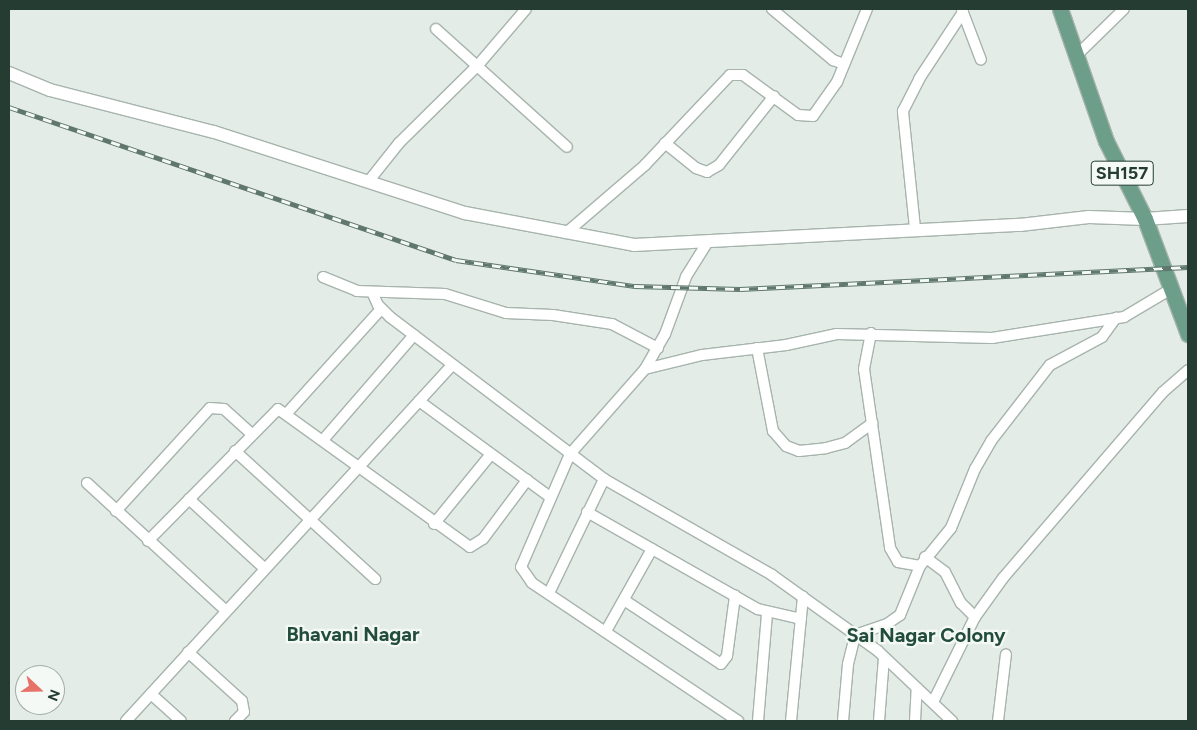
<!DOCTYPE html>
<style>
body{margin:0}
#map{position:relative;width:1197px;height:730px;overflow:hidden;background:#e4ece7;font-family:Figtree,sans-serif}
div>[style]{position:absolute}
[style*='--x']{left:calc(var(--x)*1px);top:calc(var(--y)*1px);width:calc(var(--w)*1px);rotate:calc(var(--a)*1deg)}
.roads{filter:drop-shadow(1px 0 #a7b4ad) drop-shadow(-1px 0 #a7b4ad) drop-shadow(0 1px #a7b4ad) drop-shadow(0 -1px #a7b4ad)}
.minor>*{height:10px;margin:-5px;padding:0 5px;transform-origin:5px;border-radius:5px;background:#fff}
.tertiary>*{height:12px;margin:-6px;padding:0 6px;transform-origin:6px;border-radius:6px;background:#fff}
.primary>*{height:15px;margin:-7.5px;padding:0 7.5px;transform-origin:7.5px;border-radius:7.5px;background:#6c9e89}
.rail>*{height:5px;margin-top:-2.5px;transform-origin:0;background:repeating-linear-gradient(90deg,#f4f9f5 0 9px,#5f776d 0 18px);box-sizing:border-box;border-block:1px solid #5f776d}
span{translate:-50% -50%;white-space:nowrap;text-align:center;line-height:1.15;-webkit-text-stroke:4.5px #f4f9f5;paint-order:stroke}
.shield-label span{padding:1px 4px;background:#f4f9f5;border:1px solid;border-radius:4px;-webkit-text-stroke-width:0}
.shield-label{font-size:18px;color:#243c32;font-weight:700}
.neighbourhood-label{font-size:20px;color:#224d3c;font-weight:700}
.frame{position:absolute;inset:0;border:10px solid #243c32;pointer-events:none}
.north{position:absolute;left:15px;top:665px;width:50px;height:50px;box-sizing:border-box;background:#f4f9f5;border:1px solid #a1ada7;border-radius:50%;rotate:111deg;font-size:14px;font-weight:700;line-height:20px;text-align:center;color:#243c32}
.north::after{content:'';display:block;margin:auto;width:18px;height:22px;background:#e77267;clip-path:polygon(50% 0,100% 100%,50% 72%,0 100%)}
</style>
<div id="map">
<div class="roads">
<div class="minor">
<i style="--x:772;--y:9;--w:80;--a:39.9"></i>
<i style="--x:833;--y:60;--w:12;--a:20"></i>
<i style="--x:962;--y:10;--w:53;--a:69.2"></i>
<i style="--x:436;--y:29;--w:176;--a:42"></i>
<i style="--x:1078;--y:54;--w:64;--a:-44.4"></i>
<i style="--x:665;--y:143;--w:40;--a:39"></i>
<i style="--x:696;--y:168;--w:12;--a:20"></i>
<i style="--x:707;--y:172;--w:14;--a:-30"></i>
<i style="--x:719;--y:165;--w:88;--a:-51.4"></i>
<i style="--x:368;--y:182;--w:50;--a:-51.5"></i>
<i style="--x:399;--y:143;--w:112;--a:-44.6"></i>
<i style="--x:479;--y:64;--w:72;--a:-49.5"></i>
<i style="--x:915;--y:228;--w:118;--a:-95.9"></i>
<i style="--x:903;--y:111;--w:36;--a:-63"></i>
<i style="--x:919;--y:79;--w:80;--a:-56.7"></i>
<i style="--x:566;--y:233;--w:104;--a:-40.7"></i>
<i style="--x:645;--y:165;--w:124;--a:-46.6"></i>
<i style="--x:730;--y:75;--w:13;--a:0"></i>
<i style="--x:743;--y:75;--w:68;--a:36"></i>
<i style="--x:798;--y:115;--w:15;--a:4"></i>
<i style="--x:813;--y:116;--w:42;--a:-54.8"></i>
<i style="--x:837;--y:82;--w:79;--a:-67.7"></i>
<i style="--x:707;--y:243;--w:40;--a:122"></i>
<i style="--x:686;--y:277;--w:61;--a:110.2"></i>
<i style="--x:665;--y:334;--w:40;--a:119.7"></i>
<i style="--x:645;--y:369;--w:113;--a:131.4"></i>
<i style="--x:570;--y:454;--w:123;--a:113.4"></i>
<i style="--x:521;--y:567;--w:19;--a:55"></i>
<i style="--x:532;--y:583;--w:248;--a:33.8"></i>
<i style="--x:323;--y:277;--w:37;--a:22"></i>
<i style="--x:357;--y:291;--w:88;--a:2"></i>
<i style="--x:445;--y:294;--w:64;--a:17.3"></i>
<i style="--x:506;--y:313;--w:47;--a:2.4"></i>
<i style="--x:553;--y:315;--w:60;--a:8.7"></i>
<i style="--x:612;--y:324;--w:52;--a:27.6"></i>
<i style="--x:373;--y:294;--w:12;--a:66"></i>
<i style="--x:378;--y:305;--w:17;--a:45"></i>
<i style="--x:390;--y:317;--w:268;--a:37.1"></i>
<i style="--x:604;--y:479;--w:193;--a:29.7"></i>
<i style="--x:772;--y:575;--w:130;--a:35.6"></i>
<i style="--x:878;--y:651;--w:102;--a:43.4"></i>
<i style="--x:871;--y:333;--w:37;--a:101"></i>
<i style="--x:864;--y:369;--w:181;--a:81.7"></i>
<i style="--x:890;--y:548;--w:16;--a:60"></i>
<i style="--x:898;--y:562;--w:22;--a:10"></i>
<i style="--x:757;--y:348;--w:85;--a:79.1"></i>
<i style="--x:773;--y:431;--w:20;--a:49"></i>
<i style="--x:786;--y:446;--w:14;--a:21"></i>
<i style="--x:799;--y:451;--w:27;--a:-6"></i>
<i style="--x:826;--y:448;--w:20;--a:-15"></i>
<i style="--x:845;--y:443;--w:34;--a:-36"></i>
<i style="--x:645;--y:369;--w:59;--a:-13.8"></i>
<i style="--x:702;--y:355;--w:85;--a:-6.8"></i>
<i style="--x:786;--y:345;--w:52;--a:-12.2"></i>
<i style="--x:837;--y:334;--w:155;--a:1.5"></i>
<i style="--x:992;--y:338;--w:134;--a:-9"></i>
<i style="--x:1124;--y:317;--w:55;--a:-30.8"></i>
<i style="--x:419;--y:401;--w:162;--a:36.2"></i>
<i style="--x:288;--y:412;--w:139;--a:-47.9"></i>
<i style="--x:323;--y:440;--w:139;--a:-49.1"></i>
<i style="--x:235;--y:451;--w:190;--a:42.4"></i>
<i style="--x:87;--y:483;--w:189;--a:42.6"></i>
<i style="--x:189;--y:499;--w:103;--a:42.6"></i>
<i style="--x:116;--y:511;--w:139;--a:-47.6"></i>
<i style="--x:210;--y:408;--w:14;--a:4"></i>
<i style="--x:224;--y:409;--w:38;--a:42"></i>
<i style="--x:587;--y:512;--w:197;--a:29.6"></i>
<i style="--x:758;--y:609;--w:44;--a:13.1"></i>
<i style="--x:434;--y:524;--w:90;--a:-50.8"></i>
<i style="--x:148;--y:541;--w:185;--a:-45.4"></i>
<i style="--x:278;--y:409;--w:236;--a:35.7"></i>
<i style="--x:470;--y:547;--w:15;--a:-32"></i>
<i style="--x:483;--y:539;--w:74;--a:-53.3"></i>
<i style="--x:925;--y:557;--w:25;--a:37"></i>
<i style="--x:945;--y:572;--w:35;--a:63"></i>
<i style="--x:961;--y:603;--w:20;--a:45"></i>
<i style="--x:549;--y:593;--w:127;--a:-64.2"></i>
<i style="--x:624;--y:600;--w:116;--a:33.4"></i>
<i style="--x:721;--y:664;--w:10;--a:-53"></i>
<i style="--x:727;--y:656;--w:61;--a:-82.4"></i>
<i style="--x:606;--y:631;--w:94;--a:-60.7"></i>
<i style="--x:188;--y:652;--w:73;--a:42.2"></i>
<i style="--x:242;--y:701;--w:11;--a:80"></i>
<i style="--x:244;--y:712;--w:13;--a:135"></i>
<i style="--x:151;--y:694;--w:40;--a:42"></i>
<i style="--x:933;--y:702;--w:95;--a:-63.7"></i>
<i style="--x:975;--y:617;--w:48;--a:-54.3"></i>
<i style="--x:1003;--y:578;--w:245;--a:-49.3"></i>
<i style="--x:1163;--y:392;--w:33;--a:-41"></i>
<i style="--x:126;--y:721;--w:483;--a:-47.5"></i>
<i style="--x:758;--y:721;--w:108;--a:-85.2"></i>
<i style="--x:791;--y:721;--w:125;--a:-84.5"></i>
<i style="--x:843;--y:721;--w:57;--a:-85"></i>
<i style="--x:848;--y:664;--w:30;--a:-76"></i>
<i style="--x:855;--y:635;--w:34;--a:-19"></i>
<i style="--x:887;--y:624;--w:16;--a:-35"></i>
<i style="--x:900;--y:615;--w:53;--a:-67.8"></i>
<i style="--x:920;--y:566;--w:49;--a:-50.8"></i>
<i style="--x:951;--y:528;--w:64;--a:-67.9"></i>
<i style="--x:975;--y:469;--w:32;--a:-60"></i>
<i style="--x:991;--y:441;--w:96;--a:-52.2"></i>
<i style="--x:1050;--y:365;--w:59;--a:-28.3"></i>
<i style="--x:1102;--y:337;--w:24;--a:-54"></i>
<i style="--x:879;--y:721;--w:63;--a:-85.5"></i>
<i style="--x:915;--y:721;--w:33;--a:-87"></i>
<i style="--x:998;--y:721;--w:67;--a:-83.2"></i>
</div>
<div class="tertiary">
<i style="--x:9;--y:73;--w:44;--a:22.5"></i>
<i style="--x:50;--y:90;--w:169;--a:14.4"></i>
<i style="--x:214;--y:132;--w:264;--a:17.9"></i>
<i style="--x:465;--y:213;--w:172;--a:10.7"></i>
<i style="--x:634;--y:245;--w:387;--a:-3"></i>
<i style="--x:1020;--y:225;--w:69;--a:-6.6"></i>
<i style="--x:1089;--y:217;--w:56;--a:2"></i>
<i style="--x:1145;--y:219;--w:43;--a:-4"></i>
</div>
<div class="primary">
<i style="--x:1060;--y:9;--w:140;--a:70.8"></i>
<i style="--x:1106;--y:141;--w:87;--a:63.4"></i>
<i style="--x:1145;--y:219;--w:123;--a:69.5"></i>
</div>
</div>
<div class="rail">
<i style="--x:9;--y:107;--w:472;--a:18.9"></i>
<i style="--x:456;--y:260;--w:181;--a:8.3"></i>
<i style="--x:635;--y:286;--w:105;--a:1.6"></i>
<i style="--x:740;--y:289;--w:449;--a:-2.8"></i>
</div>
<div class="shield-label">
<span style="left:1122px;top:173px">SH157</span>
</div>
<div class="neighbourhood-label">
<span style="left:353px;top:634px">Bhavani Nagar</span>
<span style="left:926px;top:635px">Sai Nagar Colony</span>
</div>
<div class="frame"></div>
<div class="north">N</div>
</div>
